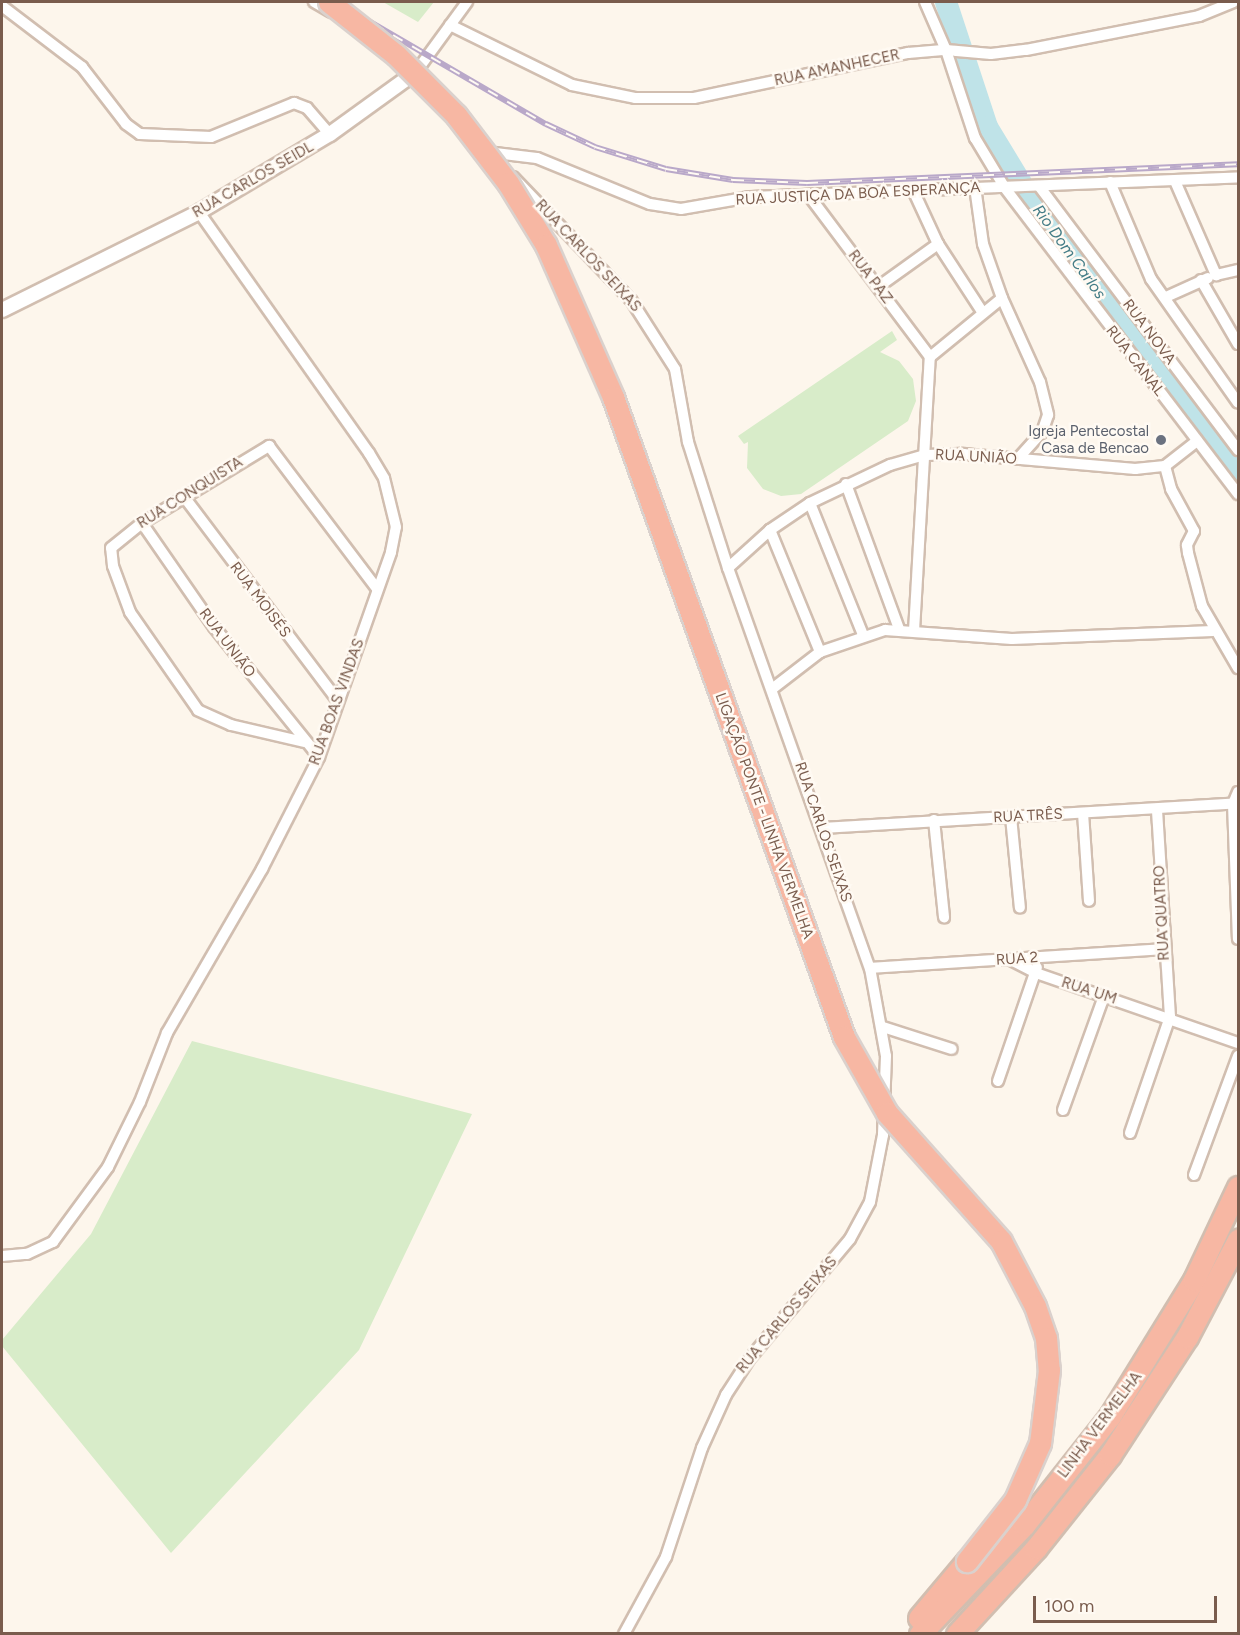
<!DOCTYPE html>
<meta charset="utf-8">
<style>
body{margin:0}
#map{position:relative;width:1240px;height:1635px;overflow:hidden;background:#fdf6ec;font-family:Figtree,sans-serif}
div>[style]{position:absolute}
[style*='--x']{left:calc(var(--x)*1px);top:calc(var(--y)*1px);width:calc(var(--w)*1px);rotate:calc(var(--a)*1deg)}
.green>*{inset:0;background:#d8ecc9}
.river>*{height:22px;margin:-11px;padding:0 11px;transform-origin:11px;border-radius:11px;background:#bfe3e8}
.roads{filter:drop-shadow(2px 0 #d1beb0) drop-shadow(-2px 0 #d1beb0) drop-shadow(0 2px #d1beb0) drop-shadow(0 -2px #d1beb0)}
.minor>*{height:10px;margin:-5px;padding:0 5px;transform-origin:5px;border-radius:5px;background:#fff}
.tertiary>*{height:14px;margin:-7px;padding:0 7px;transform-origin:7px;border-radius:7px;background:#fff}
.motorway>*{height:21px;margin:-10.5px;padding:0 10.5px;transform-origin:10.5px;border-radius:10.5px;background:#f7b7a3}
.rail>*{height:6px;margin-top:-3px;transform-origin:0;background:repeating-linear-gradient(90deg,#fffaf3 0 11px,#b9a8c9 0 22px);box-sizing:border-box;border-block:2px solid #b9a8c9}
.bridges{filter:drop-shadow(2px 0 #dad1cd) drop-shadow(-2px 0 #dad1cd) drop-shadow(0 2px #dad1cd) drop-shadow(0 -2px #dad1cd)}
.motorway-bridge>*{height:21px;margin:-10.5px;padding:0 10.5px;transform-origin:10.5px;border-radius:10.5px;background:#f7b7a3}
.dots>*{width:16px;height:16px;translate:-50% -50%;box-sizing:border-box;border:3px solid #fffaf3;border-radius:50%}
span{translate:-50% -50%;white-space:nowrap;text-align:center;line-height:1.15;-webkit-text-stroke:5px #fffaf3;paint-order:stroke}
.street-label{font-size:15px;color:#7a5c4d}
.worship-label{font-size:15px;color:#5b616d}
.right{translate:-100% -50%;text-align:right}
.water-label{font-size:16px;color:#437c86;font-style:italic}
.frame{position:absolute;inset:0;border:3px solid #7a5c4d;pointer-events:none}
.scale{position:absolute;left:1033px;top:1596px;width:184px;height:27px;box-sizing:border-box;border:3px solid #7a5c4d;border-top:0;padding-left:8px;font-size:18px;line-height:21px;white-space:nowrap;color:#7a5c4d;-webkit-text-stroke:4px #fffaf3;paint-order:stroke}
</style>
<div id="map">
<div class="green">
<i style="clip-path:polygon(383px 2px,434px 2px,418px 22px)"></i>
<i style="clip-path:polygon(892px 331px,897px 340px,880px 352px,899px 361px,913px 379px,916px 401px,908px 421px,801px 494px,781px 496px,763px 489px,747px 468px,748px 442px,744px 444px,738px 436px)"></i>
<i style="clip-path:polygon(192px 1041px,472px 1114px,359px 1350px,171px 1553px,2px 1346px,2px 1340px,91px 1234px)"></i>
</div>
<div class="river">
<i style="--x:946;--y:2;--w:132;--a:71.8"></i>
<i style="--x:987;--y:127;--w:102;--a:58.7"></i>
<i style="--x:1040;--y:214;--w:329;--a:53"></i>
</div>
<div class="roads">
<div class="minor">
<i style="--x:314;--y:2;--w:20;--a:30"></i>
<i style="--x:925;--y:2;--w:52;--a:66.4"></i>
<i style="--x:946;--y:50;--w:93;--a:71.8"></i>
<i style="--x:975;--y:138;--w:58;--a:59"></i>
<i style="--x:1005;--y:188;--w:385;--a:52.7"></i>
<i style="--x:2;--y:6;--w:101;--a:37.3"></i>
<i style="--x:82;--y:67;--w:72;--a:52.3"></i>
<i style="--x:126;--y:124;--w:17;--a:36"></i>
<i style="--x:140;--y:134;--w:71;--a:2.4"></i>
<i style="--x:211;--y:137;--w:90;--a:-22.3"></i>
<i style="--x:294;--y:103;--w:14;--a:21"></i>
<i style="--x:307;--y:108;--w:35;--a:49"></i>
<i style="--x:450;--y:25;--w:136;--a:26.2"></i>
<i style="--x:572;--y:85;--w:64;--a:11.7"></i>
<i style="--x:635;--y:98;--w:59;--a:0"></i>
<i style="--x:694;--y:98;--w:219;--a:-11.9"></i>
<i style="--x:908;--y:53;--w:38;--a:-5"></i>
<i style="--x:946;--y:50;--w:45;--a:5.1"></i>
<i style="--x:991;--y:54;--w:35;--a:-7"></i>
<i style="--x:1026;--y:50;--w:176;--a:-11.1"></i>
<i style="--x:1199;--y:16;--w:37;--a:-22"></i>
<i style="--x:416;--y:72;--w:87;--a:-53.9"></i>
<i style="--x:487;--y:152;--w:50;--a:6.8"></i>
<i style="--x:537;--y:158;--w:122;--a:22.2"></i>
<i style="--x:650;--y:204;--w:31;--a:9"></i>
<i style="--x:681;--y:209;--w:70;--a:-9.9"></i>
<i style="--x:750;--y:197;--w:488;--a:-2.3"></i>
<i style="--x:513;--y:177;--w:170;--a:46.2"></i>
<i style="--x:631;--y:300;--w:82;--a:57.5"></i>
<i style="--x:675;--y:369;--w:74;--a:79.9"></i>
<i style="--x:688;--y:442;--w:132;--a:72.4"></i>
<i style="--x:728;--y:568;--w:424;--a:70.5"></i>
<i style="--x:870;--y:968;--w:89;--a:79.7"></i>
<i style="--x:886;--y:1056;--w:79;--a:92.2"></i>
<i style="--x:883;--y:1135;--w:68;--a:101"></i>
<i style="--x:870;--y:1202;--w:42;--a:118.4"></i>
<i style="--x:850;--y:1239;--w:155;--a:130"></i>
<i style="--x:750;--y:1358;--w:44;--a:123"></i>
<i style="--x:726;--y:1395;--w:58;--a:114.4"></i>
<i style="--x:702;--y:1448;--w:115;--a:108.3"></i>
<i style="--x:666;--y:1557;--w:88;--a:118.6"></i>
<i style="--x:1175;--y:181;--w:103;--a:66.4"></i>
<i style="--x:1216;--y:275;--w:23;--a:-13"></i>
<i style="--x:1110;--y:182;--w:105;--a:67.1"></i>
<i style="--x:1151;--y:279;--w:151;--a:54.9"></i>
<i style="--x:1039;--y:186;--w:331;--a:53"></i>
<i style="--x:913;--y:190;--w:60;--a:65.2"></i>
<i style="--x:938;--y:244;--w:82;--a:56.9"></i>
<i style="--x:810;--y:197;--w:200;--a:53.1"></i>
<i style="--x:1201;--y:280;--w:74;--a:60"></i>
<i style="--x:878;--y:287;--w:74;--a:-35.6"></i>
<i style="--x:1166;--y:297;--w:46;--a:-24.3"></i>
<i style="--x:1002;--y:298;--w:92;--a:65.7"></i>
<i style="--x:1040;--y:382;--w:34;--a:76"></i>
<i style="--x:1048;--y:415;--w:18;--a:109"></i>
<i style="--x:1042;--y:432;--w:36;--a:132"></i>
<i style="--x:930;--y:357;--w:93;--a:-39.3"></i>
<i style="--x:1002;--y:298;--w:57;--a:-109.4"></i>
<i style="--x:983;--y:244;--w:58;--a:-98"></i>
<i style="--x:1165;--y:466;--w:24;--a:75"></i>
<i style="--x:1171;--y:489;--w:48;--a:61.3"></i>
<i style="--x:1194;--y:531;--w:16;--a:117"></i>
<i style="--x:1187;--y:545;--w:8;--a:83"></i>
<i style="--x:1188;--y:553;--w:55;--a:75.2"></i>
<i style="--x:1202;--y:606;--w:72;--a:59.9"></i>
<i style="--x:846;--y:484;--w:154;--a:69.9"></i>
<i style="--x:185;--y:498;--w:253;--a:53"></i>
<i style="--x:810;--y:503;--w:142;--a:68.1"></i>
<i style="--x:142;--y:523;--w:126;--a:55.3"></i>
<i style="--x:214;--y:627;--w:167;--a:51.1"></i>
<i style="--x:770;--y:530;--w:132;--a:67.7"></i>
<i style="--x:728;--y:568;--w:57;--a:-42.1"></i>
<i style="--x:770;--y:530;--w:48;--a:-34"></i>
<i style="--x:810;--y:503;--w:89;--a:-25.4"></i>
<i style="--x:890;--y:465;--w:37;--a:-16"></i>
<i style="--x:926;--y:455;--w:37;--a:-2"></i>
<i style="--x:963;--y:454;--w:173;--a:5"></i>
<i style="--x:1135;--y:469;--w:30;--a:-6"></i>
<i style="--x:1165;--y:466;--w:41;--a:-38"></i>
<i style="--x:914;--y:631;--w:274;--a:-86.7"></i>
<i style="--x:772;--y:689;--w:61;--a:-37.6"></i>
<i style="--x:820;--y:652;--w:69;--a:-18.7"></i>
<i style="--x:885;--y:630;--w:127;--a:4.1"></i>
<i style="--x:1012;--y:639;--w:201;--a:-2.3"></i>
<i style="--x:304;--y:742;--w:75;--a:-166.9"></i>
<i style="--x:231;--y:725;--w:36;--a:-156"></i>
<i style="--x:198;--y:710;--w:119;--a:-124.8"></i>
<i style="--x:130;--y:612;--w:49;--a:-110.3"></i>
<i style="--x:113;--y:566;--w:18;--a:-96"></i>
<i style="--x:111;--y:548;--w:40;--a:-39"></i>
<i style="--x:142;--y:523;--w:149;--a:-31.2"></i>
<i style="--x:269;--y:446;--w:179;--a:52.9"></i>
<i style="--x:1238;--y:792;--w:13;--a:113"></i>
<i style="--x:1233;--y:804;--w:135;--a:87.9"></i>
<i style="--x:1083;--y:813;--w:88;--a:86.1"></i>
<i style="--x:1011;--y:817;--w:91;--a:84.4"></i>
<i style="--x:934;--y:820;--w:98;--a:84.1"></i>
<i style="--x:823;--y:828;--w:411;--a:-3.4"></i>
<i style="--x:1011;--y:960;--w:28;--a:27"></i>
<i style="--x:1036;--y:973;--w:214;--a:19.1"></i>
<i style="--x:870;--y:968;--w:295;--a:-3.7"></i>
<i style="--x:883;--y:1027;--w:72;--a:17.7"></i>
<i style="--x:998;--y:1081;--w:120;--a:-71.1"></i>
<i style="--x:1063;--y:1110;--w:121;--a:-70.2"></i>
<i style="--x:1130;--y:1133;--w:123;--a:-71"></i>
<i style="--x:1170;--y:1017;--w:208;--a:-93.6"></i>
<i style="--x:1194;--y:1175;--w:127;--a:-69.7"></i>
<i style="--x:2;--y:1256;--w:25;--a:-5"></i>
<i style="--x:27;--y:1254;--w:29;--a:-25"></i>
<i style="--x:53;--y:1242;--w:93;--a:-53.7"></i>
<i style="--x:108;--y:1167;--w:72;--a:-63.8"></i>
<i style="--x:140;--y:1102;--w:74;--a:-68.6"></i>
<i style="--x:167;--y:1033;--w:190;--a:-59.9"></i>
<i style="--x:262;--y:869;--w:126;--a:-63"></i>
<i style="--x:319;--y:757;--w:217;--a:-70.6"></i>
<i style="--x:391;--y:552;--w:25;--a:-79"></i>
<i style="--x:396;--y:527;--w:50;--a:-103.8"></i>
<i style="--x:384;--y:478;--w:29;--a:-121"></i>
<i style="--x:369;--y:453;--w:295;--a:-125.2"></i>
</div>
<div class="tertiary">
<i style="--x:2;--y:310;--w:220;--a:-26.4"></i>
<i style="--x:199;--y:212;--w:152;--a:-30.8"></i>
<i style="--x:330;--y:134;--w:106;--a:-35.8"></i>
</div>
<div class="motorway">
<i style="--x:919;--y:1618;--w:75;--a:-49.9"></i>
<i style="--x:920;--y:1634;--w:151;--a:-46.3"></i>
<i style="--x:1024;--y:1525;--w:139;--a:-51.7"></i>
<i style="--x:1110;--y:1416;--w:160;--a:-58.3"></i>
<i style="--x:1194;--y:1280;--w:103;--a:-64.7"></i>
<i style="--x:957;--y:1634;--w:117;--a:-47.4"></i>
<i style="--x:1036;--y:1548;--w:119;--a:-51.5"></i>
<i style="--x:1110;--y:1455;--w:141;--a:-56.9"></i>
<i style="--x:1187;--y:1337;--w:110;--a:-62.3"></i>
</div>
</div>
<div class="rail">
<i style="--x:336;--y:2;--w:243;--a:30.2"></i>
<i style="--x:546;--y:124;--w:54;--a:25.1"></i>
<i style="--x:595;--y:147;--w:74;--a:17.2"></i>
<i style="--x:666;--y:169;--w:68;--a:9.3"></i>
<i style="--x:733;--y:180;--w:74;--a:2.3"></i>
<i style="--x:807;--y:183;--w:431;--a:-2.5"></i>
</div>
<div class="bridges">
<div class="motorway-bridge">
<i style="--x:329;--y:2;--w:85;--a:38.3"></i>
<i style="--x:396;--y:55;--w:85;--a:45"></i>
<i style="--x:456;--y:115;--w:86;--a:52.6"></i>
<i style="--x:508;--y:183;--w:73;--a:58.5"></i>
<i style="--x:546;--y:245;--w:166;--a:66.2"></i>
<i style="--x:613;--y:397;--w:680;--a:70.15"></i>
<i style="--x:844;--y:1037;--w:87;--a:60.5"></i>
<i style="--x:887;--y:1113;--w:171;--a:48.3"></i>
<i style="--x:1001;--y:1241;--w:73;--a:62.4"></i>
<i style="--x:1035;--y:1306;--w:34;--a:71"></i>
<i style="--x:1046;--y:1338;--w:32;--a:85"></i>
<i style="--x:1049;--y:1370;--w:74;--a:97"></i>
<i style="--x:1040;--y:1443;--w:62;--a:113.7"></i>
<i style="--x:1015;--y:1500;--w:78;--a:128.2"></i>
</div>
</div>
<div class="dots">
<i style="left:1161px;top:440px;background:#6b7280"></i>
</div>
<div class="street-label">
<span style="left:837px;top:68px;rotate:-12deg">RUA AMANHECER</span>
<span style="left:253px;top:180px;rotate:-30deg">RUA CARLOS SEIDL</span>
<span style="left:858px;top:194px;rotate:-3deg">RUA JUSTIÇA DA BOA ESPERANÇA</span>
<span style="left:588px;top:256px;rotate:47deg">RUA CARLOS SEIXAS</span>
<span style="left:870px;top:277px;rotate:53deg">RUA PAZ</span>
<span style="left:1149px;top:332px;rotate:53deg">RUA NOVA</span>
<span style="left:1135px;top:361px;rotate:52deg">RUA CANAL</span>
<span style="left:976px;top:457px;rotate:3deg">RUA UNIÃO</span>
<span style="left:190px;top:493px;rotate:-32deg">RUA CONQUISTA</span>
<span style="left:260px;top:600px;rotate:53deg">RUA MOISÉS</span>
<span style="left:227px;top:643px;rotate:53deg">RUA UNIÃO</span>
<span style="left:337px;top:702px;rotate:-70deg">RUA BOAS VINDAS</span>
<span style="left:764px;top:816px;rotate:70deg">LIGAÇÃO PONTE - LINHA VERMELHA</span>
<span style="left:1028px;top:816px;rotate:-3deg">RUA TRÊS</span>
<span style="left:823px;top:832px;rotate:71deg">RUA CARLOS SEIXAS</span>
<span style="left:1162px;top:913px;rotate:-93deg">RUA QUATRO</span>
<span style="left:1017px;top:959px;rotate:-4deg">RUA 2</span>
<span style="left:1089px;top:991px;rotate:18deg">RUA UM</span>
<span style="left:787px;top:1315px;rotate:-50deg">RUA CARLOS SEIXAS</span>
<span style="left:1100px;top:1425px;rotate:-53deg">LINHA VERMELHA</span>
</div>
<div class="worship-label">
<span class="right" style="left:1149px;top:440px">Igreja Pentecostal<br>Casa de Bencao</span>
</div>
<div class="water-label">
<span style="left:1069px;top:252px;rotate:54deg">Rio Dom Carlos</span>
</div>
<div class="frame"></div>
<div class="scale">100 m</div>
</div>
